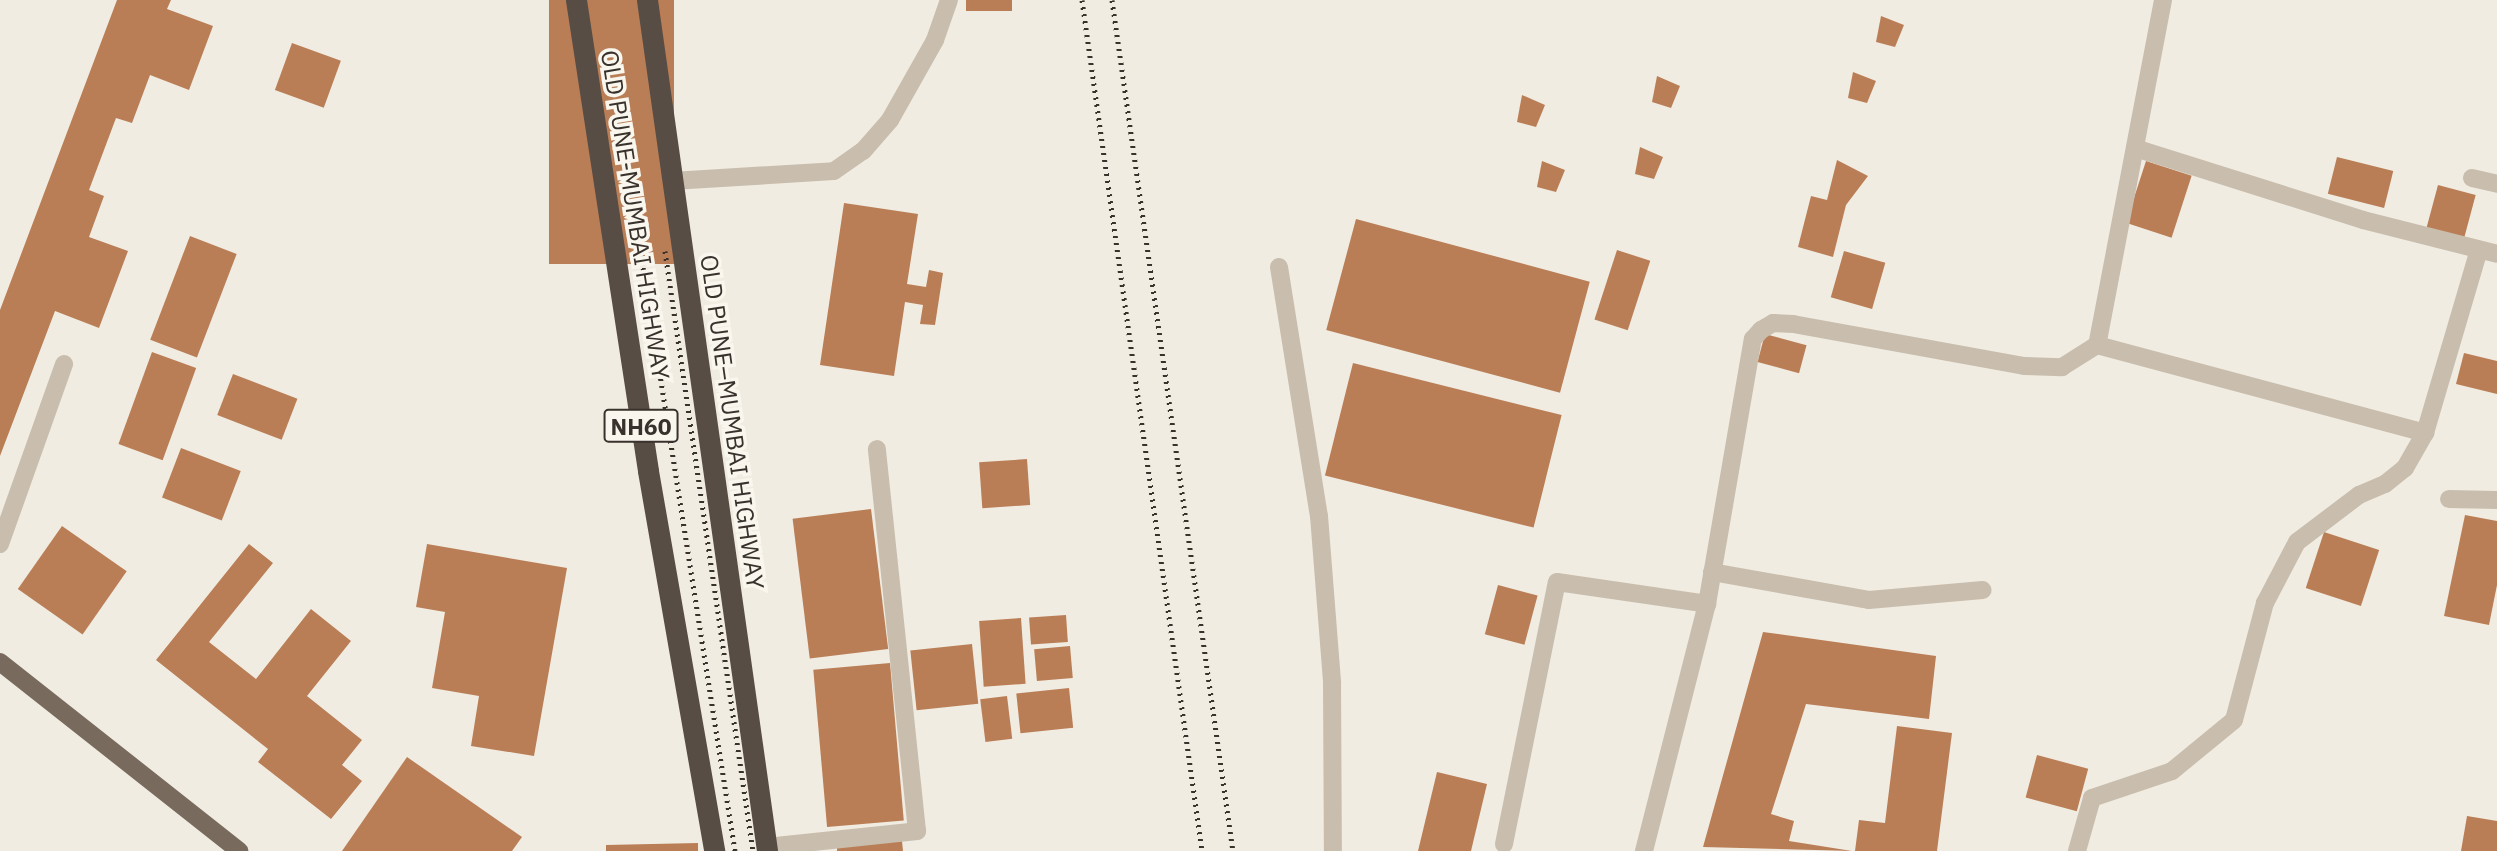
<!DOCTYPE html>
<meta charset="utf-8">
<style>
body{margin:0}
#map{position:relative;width:2497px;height:851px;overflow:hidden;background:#f1ece1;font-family:"IBM Plex Sans",sans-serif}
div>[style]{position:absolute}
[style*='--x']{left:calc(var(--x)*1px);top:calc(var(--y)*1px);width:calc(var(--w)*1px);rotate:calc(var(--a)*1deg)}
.building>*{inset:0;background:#ba7e57;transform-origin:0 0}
.minor>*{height:18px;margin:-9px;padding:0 9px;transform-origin:9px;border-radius:9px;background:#c9beae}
.major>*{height:18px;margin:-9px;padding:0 9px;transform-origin:9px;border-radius:9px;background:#786b5e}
.highway>*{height:21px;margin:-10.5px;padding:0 10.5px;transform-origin:10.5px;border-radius:10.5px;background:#584d44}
.rail>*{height:5px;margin-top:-2.5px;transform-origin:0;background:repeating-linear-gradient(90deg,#38312c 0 2px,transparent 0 7px)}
span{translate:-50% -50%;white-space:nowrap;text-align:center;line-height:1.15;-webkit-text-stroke:7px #f9f6ee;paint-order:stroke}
.shield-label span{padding:2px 5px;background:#f9f6ee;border:2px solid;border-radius:5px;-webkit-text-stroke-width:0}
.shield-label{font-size:23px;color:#38312c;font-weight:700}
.street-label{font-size:24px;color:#38312c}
</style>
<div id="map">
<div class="building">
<i style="clip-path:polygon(117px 0,171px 0,167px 9px,213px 26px,189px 90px,150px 75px,132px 123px,116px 118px,89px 190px,104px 196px,89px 237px,128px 251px,99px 328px,55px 311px,0 456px,0 310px)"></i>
<i style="left:549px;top:0;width:125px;height:264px"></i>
<i style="left:966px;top:0;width:46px;height:11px"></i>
<i style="clip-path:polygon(1881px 16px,1904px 25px,1895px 47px,1876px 42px)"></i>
<i style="left:292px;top:43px;width:52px;height:50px;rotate:20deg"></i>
<i style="clip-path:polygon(1853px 72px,1876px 81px,1867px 103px,1848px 98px)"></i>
<i style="clip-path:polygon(1657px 76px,1680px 86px,1671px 108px,1652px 102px)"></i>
<i style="clip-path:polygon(1522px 95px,1545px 105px,1536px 127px,1517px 122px)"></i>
<i style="clip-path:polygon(1640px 147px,1663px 157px,1654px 179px,1635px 174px)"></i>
<i style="left:2337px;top:157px;width:58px;height:38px;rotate:14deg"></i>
<i style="clip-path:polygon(1837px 160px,1868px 176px,1846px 205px,1833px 257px,1798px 247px,1811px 196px,1827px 200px)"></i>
<i style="clip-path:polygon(1542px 161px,1565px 170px,1556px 192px,1537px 187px)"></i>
<i style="left:2146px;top:161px;width:48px;height:65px;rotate:18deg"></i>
<i style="left:2438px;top:185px;width:39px;height:44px;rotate:15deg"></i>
<i style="clip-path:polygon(844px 203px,918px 214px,907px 284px,926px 287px,929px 270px,943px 273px,935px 325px,920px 324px,923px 305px,905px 302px,894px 376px,820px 365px)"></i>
<i style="left:1356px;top:219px;width:242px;height:115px;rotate:15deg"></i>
<i style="left:190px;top:236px;width:50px;height:111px;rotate:21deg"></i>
<i style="left:1617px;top:250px;width:35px;height:73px;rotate:18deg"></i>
<i style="left:1844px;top:251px;width:43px;height:48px;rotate:16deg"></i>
<i style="left:1765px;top:334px;width:43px;height:29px;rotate:15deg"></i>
<i style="left:152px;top:352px;width:47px;height:98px;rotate:20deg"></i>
<i style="clip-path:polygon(2464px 353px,2497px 361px,2497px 394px,2456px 384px)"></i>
<i style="left:1353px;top:363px;width:215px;height:116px;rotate:14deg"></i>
<i style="left:233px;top:374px;width:69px;height:44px;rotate:21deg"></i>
<i style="left:181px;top:448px;width:64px;height:53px;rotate:21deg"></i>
<i style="left:1027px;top:459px;width:46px;height:48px;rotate:86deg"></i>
<i style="left:871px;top:509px;width:141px;height:79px;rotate:83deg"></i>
<i style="clip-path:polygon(2465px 515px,2497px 521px,2497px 585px,2489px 625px,2444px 616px)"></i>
<i style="left:62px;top:526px;width:79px;height:77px;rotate:35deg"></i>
<i style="left:2324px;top:532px;width:58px;height:59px;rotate:18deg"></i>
<i style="clip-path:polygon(249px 544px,273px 563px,209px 642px,256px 679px,311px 609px,351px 641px,307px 696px,362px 740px,342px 765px,362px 781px,331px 819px,258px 762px,268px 749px,156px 660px)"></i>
<i style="clip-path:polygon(427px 544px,567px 568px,534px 756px,471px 746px,479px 696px,432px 688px,445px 612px,416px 607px)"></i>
<i style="left:1498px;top:585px;width:41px;height:51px;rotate:15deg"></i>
<i style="left:1066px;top:615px;width:27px;height:37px;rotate:86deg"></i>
<i style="left:1021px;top:618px;width:66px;height:42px;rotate:86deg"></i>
<i style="clip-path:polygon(1763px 632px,1936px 656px,1929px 719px,1806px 704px,1771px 814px,1794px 821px,1789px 841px,1852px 851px,1703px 847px)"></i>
<i style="left:972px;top:644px;width:60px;height:62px;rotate:84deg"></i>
<i style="left:1070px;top:646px;width:32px;height:36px;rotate:85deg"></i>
<i style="left:890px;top:663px;width:158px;height:77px;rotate:85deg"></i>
<i style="left:1069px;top:688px;width:40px;height:53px;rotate:84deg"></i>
<i style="left:1007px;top:696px;width:43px;height:27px;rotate:83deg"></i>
<i style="clip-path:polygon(1897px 726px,1952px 733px,1937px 851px,1855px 851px,1859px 820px,1885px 823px)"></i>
<i style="left:2037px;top:755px;width:53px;height:44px;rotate:15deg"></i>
<i style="clip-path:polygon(407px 757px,522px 837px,512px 851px,342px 851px)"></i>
<i style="clip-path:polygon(1437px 772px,1487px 784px,1471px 851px,1418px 851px)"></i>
<i style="clip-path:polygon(2467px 816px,2497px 821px,2497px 851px,2461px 851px)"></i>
<i style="clip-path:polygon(902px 841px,903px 851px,837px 851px,837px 847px)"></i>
<i style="clip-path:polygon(698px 843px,698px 851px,606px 851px,606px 845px)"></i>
</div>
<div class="minor">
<i style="--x:2163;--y:0;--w:351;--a:100.8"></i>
<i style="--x:2097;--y:345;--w:340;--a:15"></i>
<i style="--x:2135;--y:148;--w:239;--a:17.5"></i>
<i style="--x:2363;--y:220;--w:138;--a:14.2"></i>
<i style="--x:2472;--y:178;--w:26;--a:13"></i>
<i style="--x:672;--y:181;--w:162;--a:-3.5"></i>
<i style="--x:834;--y:171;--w:35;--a:-35"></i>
<i style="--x:863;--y:151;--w:41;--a:-48.9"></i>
<i style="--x:890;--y:120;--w:92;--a:-60.6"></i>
<i style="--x:935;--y:40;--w:42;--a:-70.7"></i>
<i style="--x:1279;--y:267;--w:252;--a:80.9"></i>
<i style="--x:1319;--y:516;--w:168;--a:85.5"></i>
<i style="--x:1332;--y:683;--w:168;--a:89.7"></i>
<i style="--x:2449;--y:499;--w:48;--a:1.2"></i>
<i style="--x:0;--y:544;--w:191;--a:-70.4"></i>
<i style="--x:1712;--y:572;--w:159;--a:10.1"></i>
<i style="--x:1869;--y:600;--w:114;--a:-5"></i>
<i style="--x:1504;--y:844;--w:267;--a:-78.6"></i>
<i style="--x:1557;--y:582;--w:152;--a:8.3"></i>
<i style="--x:766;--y:847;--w:152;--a:-6"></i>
<i style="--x:917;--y:831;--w:384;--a:-96"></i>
<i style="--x:1644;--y:851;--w:255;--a:-75.7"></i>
<i style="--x:1707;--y:604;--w:269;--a:-80.2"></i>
<i style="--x:1753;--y:339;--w:12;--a:-48"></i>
<i style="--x:1761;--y:330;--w:14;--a:-30"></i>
<i style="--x:1773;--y:323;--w:20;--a:3"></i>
<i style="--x:1793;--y:324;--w:235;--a:10.3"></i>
<i style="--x:2024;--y:366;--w:38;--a:2"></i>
<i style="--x:2062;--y:367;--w:41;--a:-32.2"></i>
<i style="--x:2077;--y:851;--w:55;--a:-74.2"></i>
<i style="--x:2092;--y:798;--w:84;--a:-18.6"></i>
<i style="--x:2172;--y:771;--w:80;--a:-39.4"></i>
<i style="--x:2234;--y:720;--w:121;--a:-75.2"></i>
<i style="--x:2265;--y:603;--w:69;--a:-62.3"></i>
<i style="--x:2297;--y:542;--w:78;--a:-37.2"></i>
<i style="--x:2359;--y:495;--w:28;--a:-23"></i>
<i style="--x:2385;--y:484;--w:26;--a:-39"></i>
<i style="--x:2405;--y:468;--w:40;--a:-60.3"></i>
<i style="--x:2425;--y:433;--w:191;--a:-73.6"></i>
</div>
<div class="major">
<i style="--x:0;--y:662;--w:305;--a:38.3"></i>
</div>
<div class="highway">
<i style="--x:576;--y:0;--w:476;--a:81.3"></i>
<i style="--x:648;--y:471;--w:386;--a:80.1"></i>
<i style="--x:647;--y:0;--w:859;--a:81.97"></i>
</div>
<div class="rail">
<i style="--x:1082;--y:0;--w:859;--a:81.97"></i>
<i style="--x:1112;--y:0;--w:860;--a:81.91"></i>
<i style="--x:665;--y:251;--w:606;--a:81.66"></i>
<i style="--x:641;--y:254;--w:604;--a:81.05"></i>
</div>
<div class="shield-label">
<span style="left:641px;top:426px">NH60</span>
</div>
<div class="street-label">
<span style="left:635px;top:215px;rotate:81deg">OLD PUNE-MUMBAI HIGHWAY</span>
<span style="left:732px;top:422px;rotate:82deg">OLD PUNE–MUMBAI HIGHWAY</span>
</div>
</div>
